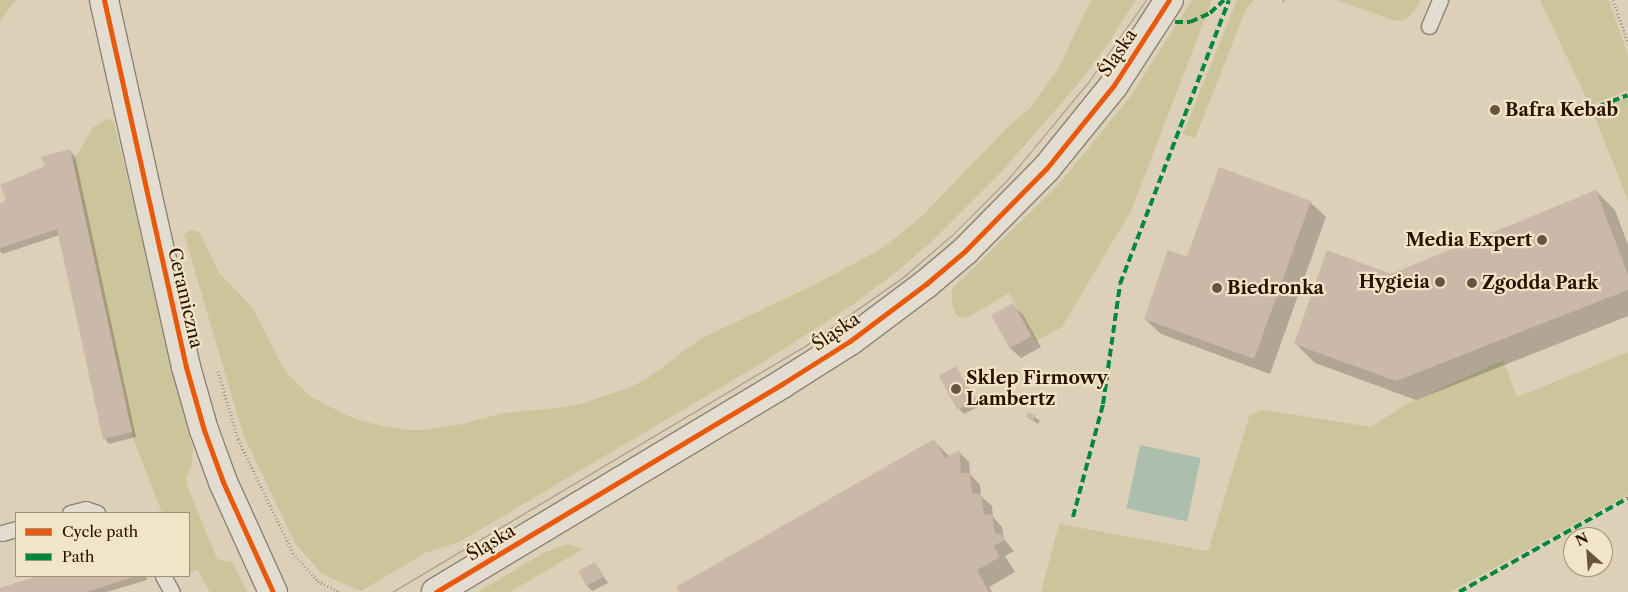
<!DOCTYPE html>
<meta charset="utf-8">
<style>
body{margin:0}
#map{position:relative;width:1628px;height:592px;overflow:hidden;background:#dcd0b8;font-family:"Libre Caslon Text",serif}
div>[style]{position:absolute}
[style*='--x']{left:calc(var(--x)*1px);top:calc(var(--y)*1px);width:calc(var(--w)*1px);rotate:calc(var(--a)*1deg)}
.green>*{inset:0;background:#ccc49a}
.water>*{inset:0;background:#acbfae;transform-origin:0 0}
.shadow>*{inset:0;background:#0003}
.building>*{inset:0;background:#cab8a9;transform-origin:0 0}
.path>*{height:3px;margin-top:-1.5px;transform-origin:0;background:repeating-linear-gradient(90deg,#9f988d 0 1px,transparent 0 3.5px)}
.roads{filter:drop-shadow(1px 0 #8c8273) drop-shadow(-1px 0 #8c8273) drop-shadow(0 1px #8c8273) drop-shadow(0 -1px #8c8273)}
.service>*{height:15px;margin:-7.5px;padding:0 7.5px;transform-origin:7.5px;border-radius:7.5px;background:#e3ddd1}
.minor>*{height:28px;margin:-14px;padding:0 14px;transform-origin:14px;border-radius:14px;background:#e3ddd1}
.tertiary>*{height:28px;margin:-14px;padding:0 14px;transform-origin:14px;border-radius:14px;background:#e3ddd1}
.tram>*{height:1px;margin:-0.5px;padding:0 0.5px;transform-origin:0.5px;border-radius:0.5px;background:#9f988d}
.quiet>*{height:4px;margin-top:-2px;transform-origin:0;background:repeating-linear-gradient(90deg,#00873e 0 8px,transparent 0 12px)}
.cycleway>*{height:5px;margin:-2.5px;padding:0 2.5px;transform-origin:2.5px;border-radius:2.5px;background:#e8590c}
.dots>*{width:14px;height:14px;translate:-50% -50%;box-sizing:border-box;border:2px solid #f2e4c7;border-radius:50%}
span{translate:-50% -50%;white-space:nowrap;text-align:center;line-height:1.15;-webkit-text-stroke:4.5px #f2e4c7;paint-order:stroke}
.street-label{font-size:18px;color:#2a1200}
.poi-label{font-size:18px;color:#2a1200;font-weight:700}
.left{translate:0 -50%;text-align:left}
.right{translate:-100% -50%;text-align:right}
.legend{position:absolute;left:15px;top:512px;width:175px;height:65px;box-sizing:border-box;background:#f2e4c7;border:1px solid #a29077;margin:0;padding:6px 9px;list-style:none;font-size:15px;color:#2a1200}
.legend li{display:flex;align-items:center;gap:10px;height:25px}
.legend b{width:25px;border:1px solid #a29077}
.north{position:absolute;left:1563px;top:527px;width:50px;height:50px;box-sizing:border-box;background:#f2e4c7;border:1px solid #a29077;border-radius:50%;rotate:334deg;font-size:14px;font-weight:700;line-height:20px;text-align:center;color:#2a1200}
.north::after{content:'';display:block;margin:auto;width:18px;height:22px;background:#685440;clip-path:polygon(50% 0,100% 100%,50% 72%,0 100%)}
</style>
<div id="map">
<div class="green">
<i style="clip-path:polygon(0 0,16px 0,0 21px)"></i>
<i style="clip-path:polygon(1091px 0,1136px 0,1101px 54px,1073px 90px,1002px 171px,934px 239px,895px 273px,852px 305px,757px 366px,459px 542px,425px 553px,361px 591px,322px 574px,295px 543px,243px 434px,184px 234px,191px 230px,199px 232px,219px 273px,252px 307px,280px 362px,288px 374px,311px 397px,344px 414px,361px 421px,383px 426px,406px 430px,423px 430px,463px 424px,503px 413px,559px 408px,584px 403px,628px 388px,647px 379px,700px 339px,816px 284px,883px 248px,922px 216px,1010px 125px,1030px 108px,1058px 69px)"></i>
<i style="clip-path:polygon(1192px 0,1212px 0,1131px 211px,1062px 327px,1036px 341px,1009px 293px,968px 317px,961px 318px,955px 313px,952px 304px,952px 289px,1060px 183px,1130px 97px)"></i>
<i style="clip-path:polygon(1237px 0,1254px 0,1246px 9px,1195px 138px,1183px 134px)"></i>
<i style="clip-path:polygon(1336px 0,1420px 0,1420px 3px,1410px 16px,1403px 20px,1396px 21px)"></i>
<i style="clip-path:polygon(1540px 0,1609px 0,1628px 56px,1628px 90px,1590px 106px)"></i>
<i style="clip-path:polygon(1628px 98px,1628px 200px,1592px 110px)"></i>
<i style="clip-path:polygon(110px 118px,114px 123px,193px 450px,192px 465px,186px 478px,187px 485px,217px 559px,232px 562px,247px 592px,210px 592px,197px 569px,189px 574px,189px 513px,162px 513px,133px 438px,73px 161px,93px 127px)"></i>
<i style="clip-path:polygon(1628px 352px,1628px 495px,1450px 592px,1041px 592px,1059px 524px,1208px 551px,1250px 414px,1265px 410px,1371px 427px,1407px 404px,1503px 360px,1517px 397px)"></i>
<i style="clip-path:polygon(568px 544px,583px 549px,510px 592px,478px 592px,545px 552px)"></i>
</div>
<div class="water">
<i style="left:1140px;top:445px;width:62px;height:65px;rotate:12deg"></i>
</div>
<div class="shadow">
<i style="clip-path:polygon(70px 151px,75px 156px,136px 437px,109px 444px,104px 438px,60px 235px,2px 254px,0 251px,0 204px,8px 201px,47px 166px)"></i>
<i style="clip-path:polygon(1596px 191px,1615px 210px,1628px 245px,1628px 316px,1416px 400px,1315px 363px,1295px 343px,1391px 275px)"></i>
<i style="clip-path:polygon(1310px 202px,1326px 217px,1270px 374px,1161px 334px,1145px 319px,1188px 258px)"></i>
<i style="clip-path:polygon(1012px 304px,1023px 315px,1041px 347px,1021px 358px,1010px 348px,992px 316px)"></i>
<i style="clip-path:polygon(956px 368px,980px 406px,964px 414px,959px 409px)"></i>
<i style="clip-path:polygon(1034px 416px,1040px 421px,1038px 424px,1027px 417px)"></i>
<i style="clip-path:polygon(934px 441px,950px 457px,959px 452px,969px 462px,970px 474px,980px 485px,981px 496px,992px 506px,993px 517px,1002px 527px,1004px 539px,1014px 551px,1005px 556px,1015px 572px,989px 587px,992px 592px,681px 592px)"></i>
<i style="clip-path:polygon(595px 563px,608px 583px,592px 591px,587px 586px)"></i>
<i style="clip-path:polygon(42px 576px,146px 576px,147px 580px,107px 592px,0 592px,0 589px)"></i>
</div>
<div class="building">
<i style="clip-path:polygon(70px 149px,132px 432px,103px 439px,57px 229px,0 248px,0 203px,6px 200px,0 185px,45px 166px,41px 157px)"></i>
<i style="clip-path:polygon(1219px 167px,1311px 201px,1254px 359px,1144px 319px,1168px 250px,1187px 257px)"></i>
<i style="clip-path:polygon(1596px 190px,1628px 275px,1628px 290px,1396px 381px,1294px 344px,1327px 250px,1391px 274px)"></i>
<i style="left:1013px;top:303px;width:38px;height:25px;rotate:61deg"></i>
<i style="left:956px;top:366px;width:39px;height:20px;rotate:61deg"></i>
<i style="left:1028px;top:412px;width:8px;height:5px;rotate:23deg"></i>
<i style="clip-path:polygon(934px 439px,945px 458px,959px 450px,961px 473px,970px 473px,972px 493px,981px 494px,984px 514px,992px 515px,995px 533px,1001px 534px,1004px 540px,994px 546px,1000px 557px,977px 570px,989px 592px,679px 592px,676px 587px)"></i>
<i style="left:595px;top:562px;width:17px;height:19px;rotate:62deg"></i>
<i style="clip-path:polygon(38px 576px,137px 576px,86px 592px,0 592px,0 588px)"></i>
</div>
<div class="path">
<i style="--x:1283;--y:0;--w:2;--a:27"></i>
<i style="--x:1613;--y:0;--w:46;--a:70.8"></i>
<i style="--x:218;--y:371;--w:71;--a:73.6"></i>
<i style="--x:238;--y:439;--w:127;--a:64.2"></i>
<i style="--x:293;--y:553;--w:38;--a:48"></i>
<i style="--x:318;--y:581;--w:25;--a:27"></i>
</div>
<div class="roads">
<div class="service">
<i style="--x:1429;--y:26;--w:28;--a:-67"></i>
<i style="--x:70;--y:513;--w:16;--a:-14"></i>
<i style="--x:86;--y:509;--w:12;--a:20"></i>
<i style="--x:2;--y:533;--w:15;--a:-16"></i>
<i style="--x:163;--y:576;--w:18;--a:61"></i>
</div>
<div class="minor">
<i style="--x:104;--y:0;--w:376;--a:77.4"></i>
<i style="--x:186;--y:367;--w:66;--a:74.1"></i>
<i style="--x:204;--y:430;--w:55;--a:69.9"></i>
<i style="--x:223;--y:482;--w:121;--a:65.6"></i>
</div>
<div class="tertiary">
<i style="--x:436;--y:592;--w:404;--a:-31"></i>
<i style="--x:782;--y:384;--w:80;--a:-32.3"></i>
<i style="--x:850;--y:341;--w:95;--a:-36.9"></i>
<i style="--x:926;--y:284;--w:51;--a:-40.2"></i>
<i style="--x:965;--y:251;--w:115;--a:-45.4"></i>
<i style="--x:1046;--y:169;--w:108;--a:-51"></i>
<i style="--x:1114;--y:85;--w:101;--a:-57.1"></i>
</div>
</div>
<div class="tram">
<i style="--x:392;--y:592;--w:477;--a:-30.8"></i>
<i style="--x:802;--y:348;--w:122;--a:-35"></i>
<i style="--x:902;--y:278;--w:66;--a:-40.7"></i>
<i style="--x:952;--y:235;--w:79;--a:-45"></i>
<i style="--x:1008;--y:179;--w:127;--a:-50.4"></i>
<i style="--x:1089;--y:81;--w:99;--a:-54.9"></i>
</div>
<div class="quiet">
<i style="--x:1175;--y:22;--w:15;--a:0"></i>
<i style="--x:1190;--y:22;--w:22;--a:-24"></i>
<i style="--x:1210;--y:13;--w:19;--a:-43"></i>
<i style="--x:1578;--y:114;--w:53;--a:-20.8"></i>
<i style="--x:1073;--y:517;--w:117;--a:-75.1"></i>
<i style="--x:1103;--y:404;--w:121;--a:-81.9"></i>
<i style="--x:1120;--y:284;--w:304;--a:-69"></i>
<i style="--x:1459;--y:592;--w:193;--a:-29.1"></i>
</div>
<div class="cycleway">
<i style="--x:104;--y:0;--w:376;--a:77.4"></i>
<i style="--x:186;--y:367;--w:66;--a:74.1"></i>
<i style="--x:204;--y:430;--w:55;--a:69.9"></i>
<i style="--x:223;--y:482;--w:121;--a:65.6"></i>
<i style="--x:436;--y:592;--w:404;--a:-31"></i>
<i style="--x:782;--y:384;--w:80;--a:-32.3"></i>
<i style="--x:850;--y:341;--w:95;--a:-36.9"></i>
<i style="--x:926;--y:284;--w:51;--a:-40.2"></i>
<i style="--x:965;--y:251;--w:115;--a:-45.4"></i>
<i style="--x:1046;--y:169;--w:108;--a:-51"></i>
<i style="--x:1114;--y:85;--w:101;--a:-57.1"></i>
</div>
<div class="dots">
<i style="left:1495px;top:110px;background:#685440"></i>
<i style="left:1542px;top:240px;background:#685440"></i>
<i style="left:1440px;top:282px;background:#685440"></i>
<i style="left:1472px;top:283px;background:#685440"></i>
<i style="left:1217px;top:288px;background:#685440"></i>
<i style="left:956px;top:389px;background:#685440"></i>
</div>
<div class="street-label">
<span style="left:1118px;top:53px;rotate:-56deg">Śląska</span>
<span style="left:185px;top:298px;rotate:77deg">Ceramiczna</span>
<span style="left:836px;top:332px;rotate:-34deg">Śląska</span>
<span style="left:491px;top:543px;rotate:-31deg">Śląska</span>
</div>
<div class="poi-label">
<span class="left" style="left:1505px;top:110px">Bafra Kebab</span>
<span class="right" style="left:1532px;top:240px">Media Expert</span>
<span class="right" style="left:1430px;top:282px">Hygieia</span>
<span class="left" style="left:1482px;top:283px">Zgodda Park</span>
<span class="left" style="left:1227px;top:288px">Biedronka</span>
<span class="left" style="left:966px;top:389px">Sklep Firmowy<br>Lambertz</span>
</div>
<ul class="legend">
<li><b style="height:6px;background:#e8590c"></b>Cycle path</li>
<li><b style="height:6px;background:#00873e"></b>Path</li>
</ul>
<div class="north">N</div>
</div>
